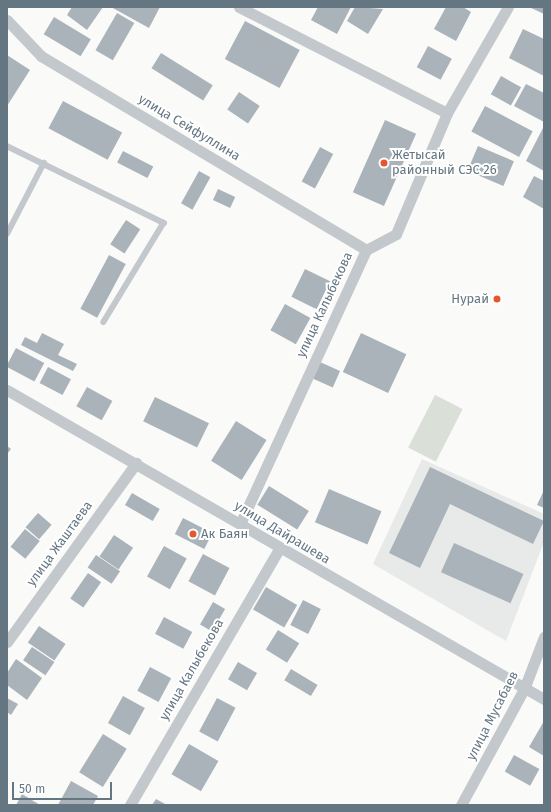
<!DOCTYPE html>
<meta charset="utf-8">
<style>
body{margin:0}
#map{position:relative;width:551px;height:812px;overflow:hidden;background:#fafaf8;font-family:"Fira Sans",sans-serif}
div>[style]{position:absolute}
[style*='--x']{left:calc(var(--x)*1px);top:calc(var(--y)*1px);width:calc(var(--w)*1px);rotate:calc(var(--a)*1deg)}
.built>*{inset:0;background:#e8e9e9}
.green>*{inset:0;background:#dadfd7;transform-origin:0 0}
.building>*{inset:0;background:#aab3b9;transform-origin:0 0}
.service>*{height:5.5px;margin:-2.75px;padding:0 2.75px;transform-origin:2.75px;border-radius:2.75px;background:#c3c8cc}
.minor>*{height:11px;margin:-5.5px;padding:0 5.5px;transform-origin:5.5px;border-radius:5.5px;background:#c3c8cc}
.dots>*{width:11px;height:11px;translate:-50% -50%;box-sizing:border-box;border:2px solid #fff;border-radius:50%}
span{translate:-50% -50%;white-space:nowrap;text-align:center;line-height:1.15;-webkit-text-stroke:4px #fff;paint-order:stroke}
.street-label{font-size:13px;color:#657683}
.poi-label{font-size:13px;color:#657683}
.left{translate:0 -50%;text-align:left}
.right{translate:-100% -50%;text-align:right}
.frame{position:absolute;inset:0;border:8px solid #657683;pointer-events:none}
.scale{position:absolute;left:12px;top:782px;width:100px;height:18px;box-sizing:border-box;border:2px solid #657683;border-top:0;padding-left:5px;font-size:12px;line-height:14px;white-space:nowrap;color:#657683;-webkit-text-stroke:3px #fff;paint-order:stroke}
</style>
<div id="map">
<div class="built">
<i style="clip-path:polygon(422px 459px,544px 514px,544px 542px,506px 641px,373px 564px)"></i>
</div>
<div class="green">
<i style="left:435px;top:395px;width:31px;height:59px;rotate:27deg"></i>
</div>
<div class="building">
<i style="clip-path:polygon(72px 7px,103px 7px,87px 30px,67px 15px)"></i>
<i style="clip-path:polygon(111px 7px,160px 7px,149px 28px)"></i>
<i style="clip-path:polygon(318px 7px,351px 7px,337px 34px,311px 20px)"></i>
<i style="clip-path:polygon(355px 7px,383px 9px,368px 34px,347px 21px)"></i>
<i style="clip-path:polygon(446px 7px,463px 7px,471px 12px,456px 41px,434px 29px)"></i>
<i style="clip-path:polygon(529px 7px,544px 7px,544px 14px)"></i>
<i style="left:117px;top:13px;width:20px;height:43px;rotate:30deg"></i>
<i style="left:54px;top:17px;width:43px;height:20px;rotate:31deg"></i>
<i style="left:245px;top:21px;width:62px;height:43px;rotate:28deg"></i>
<i style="clip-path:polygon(523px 29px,544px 39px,544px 76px,509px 58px)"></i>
<i style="left:428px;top:46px;width:27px;height:24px;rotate:28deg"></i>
<i style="left:161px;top:53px;width:61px;height:18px;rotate:32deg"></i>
<i style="clip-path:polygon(7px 55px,30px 70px,7px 106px)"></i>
<i style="left:501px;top:76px;width:23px;height:21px;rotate:29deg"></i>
<i style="clip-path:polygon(526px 84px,544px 93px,544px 122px,514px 106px)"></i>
<i style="left:239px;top:92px;width:25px;height:21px;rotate:34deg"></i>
<i style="left:63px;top:101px;width:67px;height:31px;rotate:28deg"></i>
<i style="left:485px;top:106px;width:54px;height:29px;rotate:28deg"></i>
<i style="left:385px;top:120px;width:34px;height:79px;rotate:24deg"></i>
<i style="clip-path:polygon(544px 126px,544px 171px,526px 161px)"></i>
<i style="left:478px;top:146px;width:39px;height:27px;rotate:23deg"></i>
<i style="left:320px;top:147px;width:15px;height:39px;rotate:28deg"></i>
<i style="left:123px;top:151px;width:34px;height:13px;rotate:27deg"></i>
<i style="left:199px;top:171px;width:13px;height:37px;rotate:29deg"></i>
<i style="clip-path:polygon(534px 176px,544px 181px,544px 209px,523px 197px)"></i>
<i style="left:218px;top:189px;width:19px;height:12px;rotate:25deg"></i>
<i style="left:126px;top:220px;width:17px;height:29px;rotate:33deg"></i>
<i style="left:109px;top:255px;width:19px;height:61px;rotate:28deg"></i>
<i style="left:305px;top:269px;width:28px;height:31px;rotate:26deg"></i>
<i style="left:285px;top:304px;width:29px;height:30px;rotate:29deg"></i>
<i style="clip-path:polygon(42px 333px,64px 344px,58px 355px,77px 364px,73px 371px,21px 345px,25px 337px,37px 343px)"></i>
<i style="left:361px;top:333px;width:50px;height:43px;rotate:25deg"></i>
<i style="left:16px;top:348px;width:32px;height:21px;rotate:28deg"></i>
<i style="left:320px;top:362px;width:22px;height:18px;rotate:24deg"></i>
<i style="left:48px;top:367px;width:26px;height:18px;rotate:28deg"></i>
<i style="left:87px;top:387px;width:29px;height:22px;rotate:29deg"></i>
<i style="left:155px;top:397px;width:60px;height:27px;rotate:26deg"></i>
<i style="left:236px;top:421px;width:36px;height:47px;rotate:32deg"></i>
<i style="clip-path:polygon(7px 446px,11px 449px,7px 454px)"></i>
<i style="clip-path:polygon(430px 467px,544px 521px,533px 544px,450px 504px,420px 568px,389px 553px)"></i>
<i style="left:269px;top:486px;width:47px;height:22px;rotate:32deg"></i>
<i style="left:329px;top:489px;width:57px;height:36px;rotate:23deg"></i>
<i style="clip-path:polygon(544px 490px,544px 508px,537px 505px)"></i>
<i style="left:132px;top:493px;width:32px;height:14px;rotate:30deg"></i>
<i style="left:38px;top:513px;width:18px;height:19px;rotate:41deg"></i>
<i style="left:183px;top:518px;width:33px;height:18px;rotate:27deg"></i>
<i style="left:25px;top:529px;width:19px;height:23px;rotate:39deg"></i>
<i style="left:114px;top:535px;width:23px;height:26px;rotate:34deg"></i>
<i style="left:454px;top:543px;width:76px;height:32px;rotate:24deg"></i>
<i style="left:164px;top:546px;width:26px;height:35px;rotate:29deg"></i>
<i style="left:203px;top:554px;width:30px;height:31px;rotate:28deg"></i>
<i style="left:96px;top:555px;width:29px;height:15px;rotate:34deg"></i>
<i style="left:88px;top:573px;width:16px;height:31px;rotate:35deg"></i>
<i style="left:266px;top:587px;width:36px;height:26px;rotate:30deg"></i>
<i style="left:303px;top:600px;width:20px;height:28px;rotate:27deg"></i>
<i style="left:213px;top:602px;width:14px;height:26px;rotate:30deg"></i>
<i style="left:164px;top:617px;width:32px;height:19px;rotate:28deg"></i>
<i style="left:39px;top:626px;width:32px;height:20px;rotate:34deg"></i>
<i style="left:278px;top:630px;width:25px;height:23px;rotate:32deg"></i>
<i style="left:32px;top:647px;width:27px;height:16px;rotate:34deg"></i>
<i style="clip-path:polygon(16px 659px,42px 678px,27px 700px,7px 685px,7px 673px)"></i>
<i style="left:238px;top:662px;width:22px;height:20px;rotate:30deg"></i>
<i style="left:150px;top:667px;width:24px;height:27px;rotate:28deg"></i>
<i style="left:291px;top:669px;width:31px;height:13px;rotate:31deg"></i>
<i style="left:123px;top:696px;width:25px;height:31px;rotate:29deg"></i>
<i style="clip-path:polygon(7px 698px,18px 704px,11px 715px,7px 712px)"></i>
<i style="left:217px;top:698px;width:21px;height:38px;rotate:28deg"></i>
<i style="clip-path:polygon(544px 721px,544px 756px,529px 747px)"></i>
<i style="left:103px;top:734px;width:28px;height:45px;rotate:32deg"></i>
<i style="left:189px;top:744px;width:34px;height:35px;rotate:30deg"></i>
<i style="left:514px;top:755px;width:29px;height:19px;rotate:29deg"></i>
<i style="clip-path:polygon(71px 781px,98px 796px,93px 805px,58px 805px)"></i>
<i style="clip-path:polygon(22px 794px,40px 805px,16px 805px)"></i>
<i style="clip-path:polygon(156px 799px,167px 805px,152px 805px)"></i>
</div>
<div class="service">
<i style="--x:7;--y:146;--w:175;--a:26.1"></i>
<i style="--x:164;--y:223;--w:116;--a:121.2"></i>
<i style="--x:7;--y:234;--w:80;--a:-62.5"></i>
</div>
<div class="minor">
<i style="--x:239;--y:7;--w:233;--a:27"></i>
<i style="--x:7;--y:20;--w:50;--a:46.6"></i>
<i style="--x:41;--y:56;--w:378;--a:30.8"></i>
<i style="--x:7;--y:390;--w:620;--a:29.92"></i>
<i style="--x:240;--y:524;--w:302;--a:-65.3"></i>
<i style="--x:366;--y:250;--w:34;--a:-28"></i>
<i style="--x:396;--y:234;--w:131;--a:-67.1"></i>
<i style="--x:447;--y:113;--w:122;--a:-60.1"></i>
<i style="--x:7;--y:642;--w:221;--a:-54.2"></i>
<i style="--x:130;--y:805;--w:296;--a:-59.8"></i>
<i style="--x:461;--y:805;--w:132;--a:-61.5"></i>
<i style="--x:524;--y:689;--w:56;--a:-69"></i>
</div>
<div class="dots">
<i style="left:384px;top:163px;background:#e4572e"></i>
<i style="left:497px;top:299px;background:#e4572e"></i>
<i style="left:193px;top:534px;background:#e4572e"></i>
</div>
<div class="street-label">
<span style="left:189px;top:128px;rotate:31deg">улица Сейфуллина</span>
<span style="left:325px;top:305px;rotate:-65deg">улица Калыбекова</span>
<span style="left:282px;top:533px;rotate:31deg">улица Дайрашева</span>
<span style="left:60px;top:544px;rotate:-54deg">улица Жаштаева</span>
<span style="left:192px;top:670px;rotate:-60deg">улица Калыбекова</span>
<span style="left:493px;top:716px;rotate:-63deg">улица Мусабаев</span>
</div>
<div class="poi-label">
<span class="left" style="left:392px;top:163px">Жетысай<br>районный СЭС 26</span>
<span class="right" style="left:489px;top:299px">Нурай</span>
<span class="left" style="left:201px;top:534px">Ак Баян</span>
</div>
<div class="frame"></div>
<div class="scale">50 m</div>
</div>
